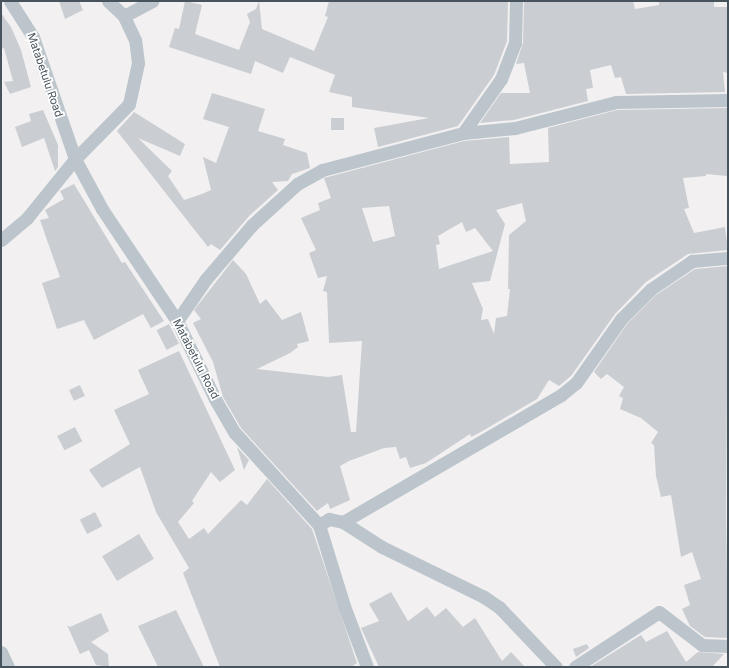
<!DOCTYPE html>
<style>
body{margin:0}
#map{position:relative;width:729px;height:668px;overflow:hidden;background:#f2f0f0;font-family:Inter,sans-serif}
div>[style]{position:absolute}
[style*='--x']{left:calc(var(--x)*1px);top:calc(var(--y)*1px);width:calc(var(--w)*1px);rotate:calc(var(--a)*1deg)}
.building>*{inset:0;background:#cacdd2;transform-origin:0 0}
.minor>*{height:13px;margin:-6.5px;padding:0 6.5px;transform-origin:6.5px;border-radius:6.5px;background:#bcc5cc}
span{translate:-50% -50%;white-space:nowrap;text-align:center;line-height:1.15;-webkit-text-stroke:3.5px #fff;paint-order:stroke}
.street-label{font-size:11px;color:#48545d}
.frame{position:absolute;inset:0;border:2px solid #48545d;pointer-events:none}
</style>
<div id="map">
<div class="building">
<i style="clip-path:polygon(59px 1px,79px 1px,83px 10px,65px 19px)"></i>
<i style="clip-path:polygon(185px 1px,202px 5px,195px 34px,239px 50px,250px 22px,247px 14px,256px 9px,259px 1px,262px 29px,314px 51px,328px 17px,325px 16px,329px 1px,508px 1px,507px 41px,494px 75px,458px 126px,378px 147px,374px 128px,429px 118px,352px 107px,352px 97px,329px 92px,335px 75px,290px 57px,283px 73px,255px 61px,251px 74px,169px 47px,175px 28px,179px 29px)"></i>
<i style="clip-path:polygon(524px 1px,633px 1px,635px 9px,659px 5px,659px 1px,714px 1px,714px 7px,728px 7px,728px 73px,723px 72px,725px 92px,626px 94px,621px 77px,615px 78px,611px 65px,590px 70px,593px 88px,586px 89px,588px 101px,514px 120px,480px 123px,501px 93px,530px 93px,524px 63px,516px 64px,523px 43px)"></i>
<i style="clip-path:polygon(1px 13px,11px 27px,21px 50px,31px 87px,10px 94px,4px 82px,13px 81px,4px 48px,1px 49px)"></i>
<i style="clip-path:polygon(212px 93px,265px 109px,258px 131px,285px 139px,283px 145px,307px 153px,310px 168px,292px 174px,288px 181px,272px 182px,278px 190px,250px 215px,220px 250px,211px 244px,208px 247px,117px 131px,134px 112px,185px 144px,180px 156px,138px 138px,172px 171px,168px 176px,184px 200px,202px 194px,211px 190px,203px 157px,216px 163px,229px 127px,203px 119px)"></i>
<i style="clip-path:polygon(evenodd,728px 108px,727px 176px,706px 174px,706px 176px,683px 178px,689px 208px,684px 209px,694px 233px,725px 227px,728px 250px,688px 254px,646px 282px,615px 314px,571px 376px,559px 386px,549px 380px,537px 399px,479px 433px,471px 437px,470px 434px,426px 463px,410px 468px,406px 457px,400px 459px,396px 447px,384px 448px,349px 461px,340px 466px,350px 500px,330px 509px,328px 503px,317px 511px,241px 428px,223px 397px,213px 362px,193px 323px,201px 319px,194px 310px,233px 260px,246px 274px,260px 304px,266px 299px,282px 320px,301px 312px,309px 341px,297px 344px,298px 347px,290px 353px,257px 369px,328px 377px,342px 375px,351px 432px,356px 432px,362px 341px,329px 343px,327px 292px,323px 291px,327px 276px,318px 278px,309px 253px,316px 250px,301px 218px,320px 210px,318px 203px,331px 198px,324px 178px,464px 141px,509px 137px,510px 164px,549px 162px,548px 128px,617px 110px,728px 108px,522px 203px,526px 221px,509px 235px,508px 289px,510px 289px,507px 316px,496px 318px,494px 334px,488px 319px,481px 320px,483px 309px,472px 283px,490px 281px,505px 224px,496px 210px,522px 203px,728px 108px,389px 206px,395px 236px,373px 242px,362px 208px,389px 206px,728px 108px,462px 222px,466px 232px,475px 228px,493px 251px,439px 269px,436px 245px,440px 244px,438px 236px,462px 222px)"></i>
<i style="clip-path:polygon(43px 110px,58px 145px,58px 167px,55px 171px,44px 138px,22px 147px,15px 127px,31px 121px,29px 114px)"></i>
<i style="left:331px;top:118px;width:13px;height:12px"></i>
<i style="clip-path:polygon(74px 184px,122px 263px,125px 262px,164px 321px,151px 328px,143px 314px,94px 340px,84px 320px,57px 329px,42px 283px,60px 277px,40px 220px,49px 218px,45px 210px,64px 199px,60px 191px)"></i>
<i style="clip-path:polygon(728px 266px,726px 512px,728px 638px,705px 637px,690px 626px,682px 609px,690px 605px,684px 585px,701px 579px,692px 552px,681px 557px,671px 495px,661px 497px,656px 476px,654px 445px,651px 443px,658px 432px,641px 418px,620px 409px,623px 398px,619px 396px,624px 387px,607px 374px,601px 379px,594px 372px,627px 324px,656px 295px,695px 269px)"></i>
<i style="left:169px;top:324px;width:22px;height:14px;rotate:63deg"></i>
<i style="clip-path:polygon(179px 351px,235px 470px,220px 482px,211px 472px,192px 501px,194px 503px,178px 522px,189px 539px,204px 528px,208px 534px,241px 500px,247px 505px,267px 479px,312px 529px,357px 663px,351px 667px,220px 667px,183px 573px,189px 568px,156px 512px,140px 467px,102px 488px,89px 470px,130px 444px,114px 410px,149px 394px,138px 370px)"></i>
<i style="left:80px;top:385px;width:12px;height:12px;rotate:66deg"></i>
<i style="left:75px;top:427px;width:16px;height:20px;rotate:63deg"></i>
<i style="clip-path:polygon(237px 447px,249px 460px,244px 470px)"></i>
<i style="left:95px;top:512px;width:16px;height:17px;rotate:63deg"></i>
<i style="left:139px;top:534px;width:29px;height:43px;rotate:59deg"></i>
<i style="clip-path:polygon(391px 592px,408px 621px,427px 607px,435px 617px,446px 608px,463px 627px,475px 618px,502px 661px,511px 652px,525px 667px,379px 667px,361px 628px,379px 621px,369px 604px)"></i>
<i style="clip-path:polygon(176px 610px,204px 667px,158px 667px,138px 626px)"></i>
<i style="clip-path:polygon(101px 613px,109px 631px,91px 642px,108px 654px,109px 667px,96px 665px,89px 650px,80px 654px,67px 625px,70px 627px)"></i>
<i style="clip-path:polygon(667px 631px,686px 662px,698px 652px,724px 654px,712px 667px,590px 667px,641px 635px,646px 642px)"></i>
<i style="clip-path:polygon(587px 644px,589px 648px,576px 657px,573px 649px)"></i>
</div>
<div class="minor">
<i style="--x:10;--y:1;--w:43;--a:57.4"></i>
<i style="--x:33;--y:37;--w:129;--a:71"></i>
<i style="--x:75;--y:159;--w:57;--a:61.6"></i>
<i style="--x:102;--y:209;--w:135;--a:56.2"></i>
<i style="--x:177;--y:321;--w:87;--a:64"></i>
<i style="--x:215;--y:399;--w:39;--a:60"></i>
<i style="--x:235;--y:433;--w:125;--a:47.6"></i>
<i style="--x:319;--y:525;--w:85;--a:72.8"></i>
<i style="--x:344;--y:606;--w:65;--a:69.3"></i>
<i style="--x:108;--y:1;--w:22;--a:43"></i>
<i style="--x:463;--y:133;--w:52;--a:-5.5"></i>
<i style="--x:515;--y:128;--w:104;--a:-14.4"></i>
<i style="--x:616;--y:102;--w:112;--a:-1"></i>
<i style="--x:1;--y:240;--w:34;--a:-40"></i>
<i style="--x:27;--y:218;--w:76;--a:-50.9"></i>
<i style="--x:75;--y:159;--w:77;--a:-45.5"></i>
<i style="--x:129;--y:104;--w:42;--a:-77.6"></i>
<i style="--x:138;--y:63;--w:23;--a:-97"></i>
<i style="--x:135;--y:40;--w:26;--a:-115"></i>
<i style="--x:124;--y:16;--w:32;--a:-28"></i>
<i style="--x:177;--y:321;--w:51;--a:-55.4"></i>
<i style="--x:206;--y:279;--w:71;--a:-49.6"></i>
<i style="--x:252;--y:225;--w:61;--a:-42.3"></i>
<i style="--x:297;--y:184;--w:29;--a:-29"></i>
<i style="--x:322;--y:170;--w:146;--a:-14.7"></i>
<i style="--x:463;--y:133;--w:66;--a:-54.9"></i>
<i style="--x:501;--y:79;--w:39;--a:-69"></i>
<i style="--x:515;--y:43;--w:42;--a:-88.6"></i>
<i style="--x:343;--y:522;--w:252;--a:-30.2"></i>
<i style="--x:561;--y:395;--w:19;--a:-39"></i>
<i style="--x:576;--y:383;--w:78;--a:-54.9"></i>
<i style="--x:621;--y:319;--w:42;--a:-45"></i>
<i style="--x:651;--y:289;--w:50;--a:-34.3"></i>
<i style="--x:692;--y:261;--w:36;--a:-5"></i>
<i style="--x:319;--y:525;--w:12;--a:-31"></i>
<i style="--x:329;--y:519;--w:14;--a:12"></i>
<i style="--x:343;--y:522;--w:46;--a:32.7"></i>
<i style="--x:382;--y:547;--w:114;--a:26.1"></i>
<i style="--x:484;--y:597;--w:18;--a:34"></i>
<i style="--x:499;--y:607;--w:83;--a:46.5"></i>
<i style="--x:1;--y:652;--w:17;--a:65"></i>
<i style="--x:575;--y:667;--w:100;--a:-33.2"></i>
<i style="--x:659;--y:612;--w:54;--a:37.5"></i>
<i style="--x:702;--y:645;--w:26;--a:2"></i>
</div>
<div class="street-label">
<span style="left:45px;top:75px;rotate:71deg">Matabetulu Road</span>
<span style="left:196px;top:359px;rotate:63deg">Matabetulu Road</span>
</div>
<div class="frame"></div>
</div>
